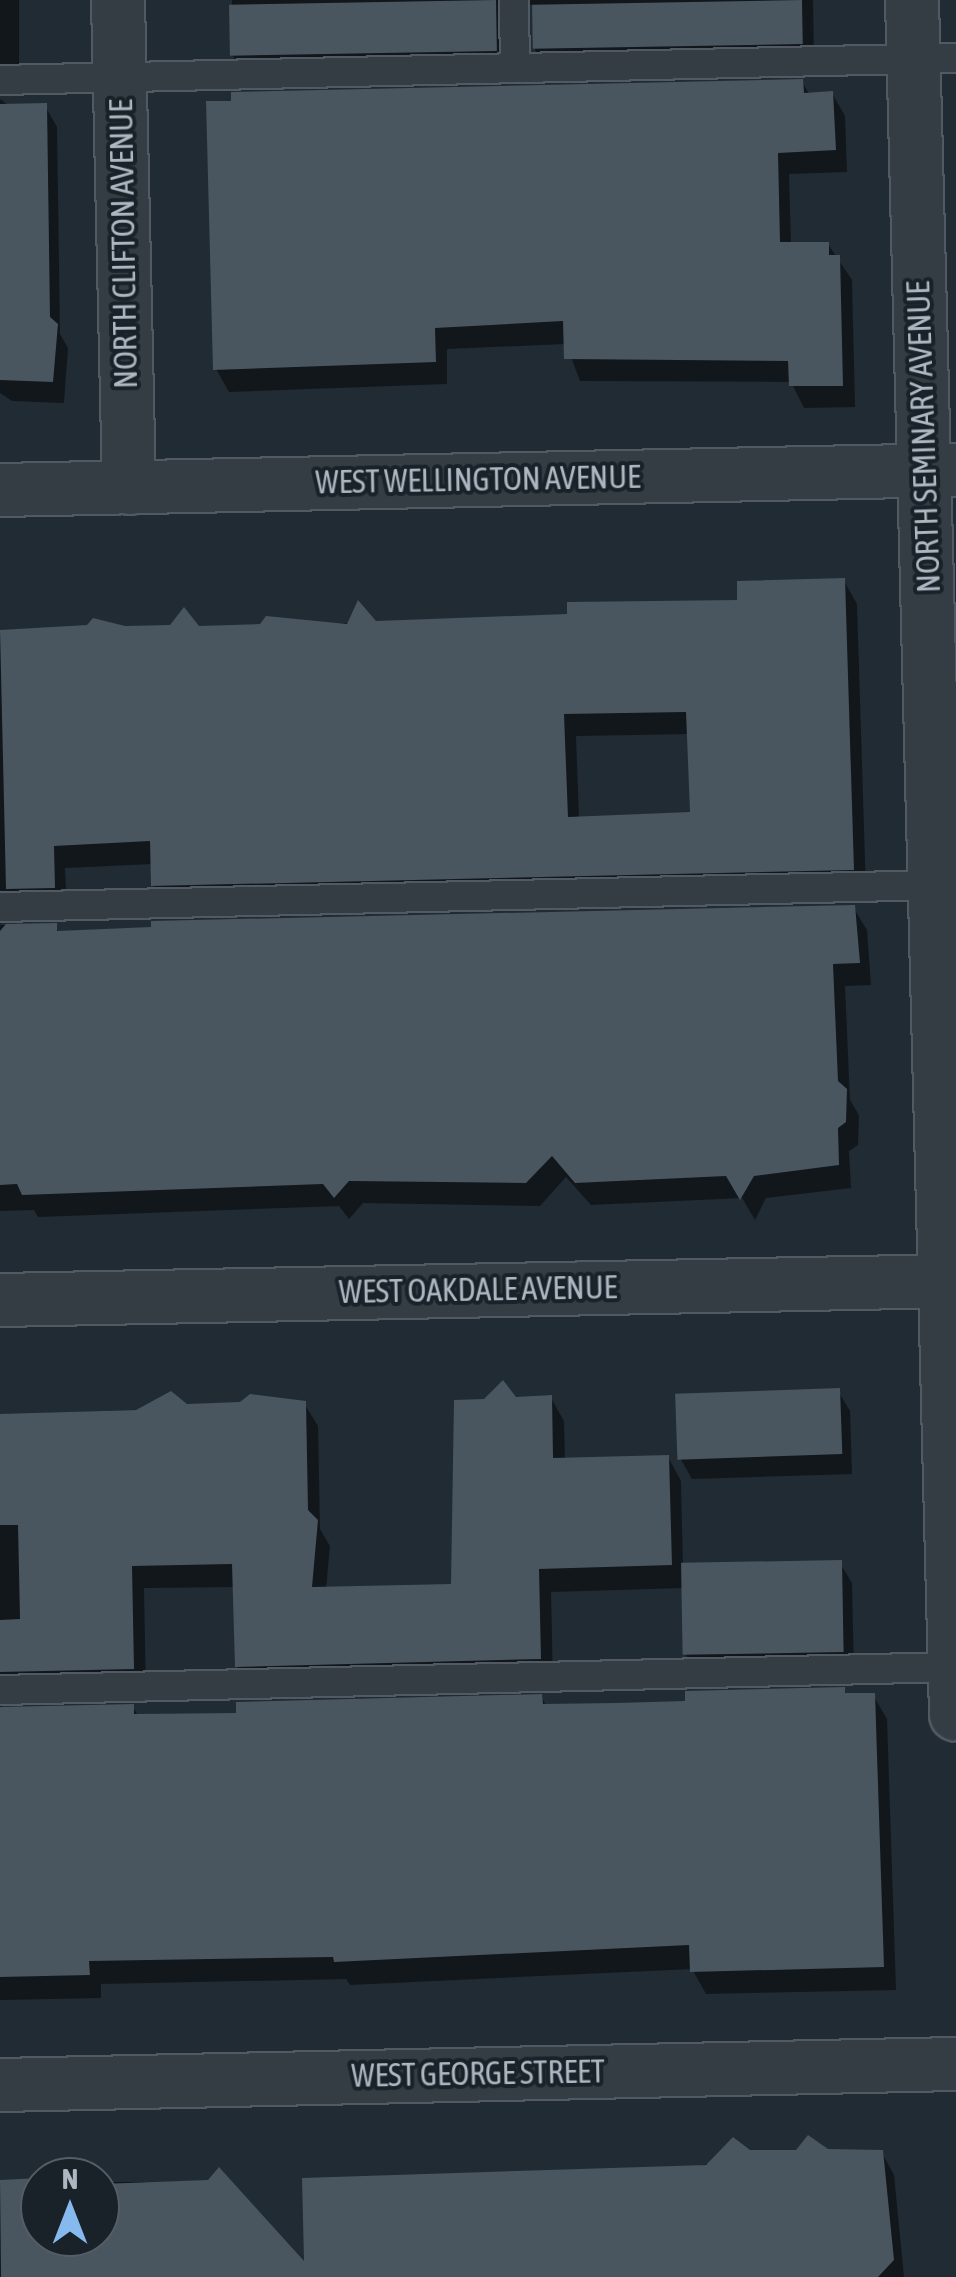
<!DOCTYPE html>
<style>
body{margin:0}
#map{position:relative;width:956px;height:2277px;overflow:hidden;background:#212b34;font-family:"Asap Condensed",sans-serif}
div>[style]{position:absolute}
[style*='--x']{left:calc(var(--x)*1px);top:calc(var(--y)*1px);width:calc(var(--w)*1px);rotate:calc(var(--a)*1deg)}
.shadow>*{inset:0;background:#0007;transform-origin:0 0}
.building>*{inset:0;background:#49555f;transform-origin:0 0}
.roads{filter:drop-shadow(2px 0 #515a62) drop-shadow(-2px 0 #515a62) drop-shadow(0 2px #515a62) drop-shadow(0 -2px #515a62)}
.lane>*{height:28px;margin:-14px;padding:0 14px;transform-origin:14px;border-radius:14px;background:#343c44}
.street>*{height:52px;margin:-26px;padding:0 26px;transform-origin:26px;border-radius:26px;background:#343c44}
span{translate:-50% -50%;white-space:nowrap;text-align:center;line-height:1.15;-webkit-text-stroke:8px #192129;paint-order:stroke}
.street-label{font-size:32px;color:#aeb7c1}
.north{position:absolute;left:20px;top:2157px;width:100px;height:100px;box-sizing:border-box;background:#192129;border:2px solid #555d66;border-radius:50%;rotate:0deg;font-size:28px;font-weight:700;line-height:40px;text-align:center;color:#aeb7c1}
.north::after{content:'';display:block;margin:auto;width:35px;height:45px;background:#86b9ee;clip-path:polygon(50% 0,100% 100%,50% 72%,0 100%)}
</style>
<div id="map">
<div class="shadow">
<i style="left:0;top:0;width:19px;height:90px"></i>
<i style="clip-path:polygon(232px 0,813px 0,814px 64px,547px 70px,535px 50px,533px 6px,525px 2px,508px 71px,245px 77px,233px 56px)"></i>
<i style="clip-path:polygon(802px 82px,810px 95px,832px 93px,845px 116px,847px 172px,789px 174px,791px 244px,828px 244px,852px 280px,855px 407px,804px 408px,791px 382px,580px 381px,566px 344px,447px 349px,447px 384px,229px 392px,216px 369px)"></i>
<i style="clip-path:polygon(0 99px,11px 107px,45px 106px,57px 127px,60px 334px,68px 348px,64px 403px,12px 401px,0 393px)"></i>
<i style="clip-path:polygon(evenodd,844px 581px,857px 604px,866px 892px,167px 908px,153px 885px,153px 864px,65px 868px,67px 911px,12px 912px,0 924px,0 634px,570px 616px,740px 603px,844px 581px,690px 734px,693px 815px,579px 819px,576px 736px,690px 734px)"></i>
<i style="clip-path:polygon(853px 907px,867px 930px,871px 985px,845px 986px,850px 1100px,859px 1115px,858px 1145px,849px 1151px,851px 1188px,766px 1198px,755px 1220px,742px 1198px,591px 1205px,566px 1177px,540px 1206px,363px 1203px,349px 1219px,339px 1206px,38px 1217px,34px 1210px,0 1211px,0 925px,55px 926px,59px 933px)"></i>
<i style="clip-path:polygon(838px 1391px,850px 1411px,852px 1474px,692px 1479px,680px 1458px)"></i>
<i style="clip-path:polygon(551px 1398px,564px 1421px,565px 1460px,668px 1457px,681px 1481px,683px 1568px,840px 1563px,852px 1583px,854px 1672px,698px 1676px,686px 1655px,684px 1588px,551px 1592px,553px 1682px,251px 1690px,237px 1666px,235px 1587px,144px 1588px,146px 1692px,12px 1695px,0 1708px,0 1415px,304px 1403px,318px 1426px,320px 1529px,330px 1546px,326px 1589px,453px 1586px,515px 1400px)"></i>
<i style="clip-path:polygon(844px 1690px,847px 1696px,873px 1695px,887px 1719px,896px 1990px,706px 1994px,692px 1969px,350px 1985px,346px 1979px,101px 1984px,101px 1998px,0 2000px,0 1708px,133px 1707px,138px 1716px,239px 1715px,541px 1697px,547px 1707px,688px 1704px)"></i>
<i style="clip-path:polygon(749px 2153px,882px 2153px,894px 2175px,904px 2277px,0 2277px,0 2182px,40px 2182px,40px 2237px,100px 2237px,100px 2182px,209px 2182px,307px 2268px)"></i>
</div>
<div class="building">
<i style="left:496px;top:0;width:51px;height:267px;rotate:89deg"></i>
<i style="left:802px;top:0;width:44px;height:270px;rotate:89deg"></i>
<i style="clip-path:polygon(803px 79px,804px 93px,833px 91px,836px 150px,778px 153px,780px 242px,829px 242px,829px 255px,840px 255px,843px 386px,789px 386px,788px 361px,564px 359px,563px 321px,435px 328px,436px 362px,213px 370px,206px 101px,231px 101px,231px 92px)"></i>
<i style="clip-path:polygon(47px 103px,50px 317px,58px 324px,53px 382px,0 380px,0 104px)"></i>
<i style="clip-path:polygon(evenodd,845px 578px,854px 870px,151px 886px,150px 841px,54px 846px,55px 888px,6px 889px,0 630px,87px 625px,93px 618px,125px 626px,170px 625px,184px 607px,199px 626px,260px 624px,266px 616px,347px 624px,358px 600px,376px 621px,567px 614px,567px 602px,737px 600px,737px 581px,845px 578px,686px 712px,690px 812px,568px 817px,564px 714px,686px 712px)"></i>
<i style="clip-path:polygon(855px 905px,860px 963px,833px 964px,838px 1081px,847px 1089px,846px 1122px,838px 1128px,839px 1165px,754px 1176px,740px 1200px,726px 1176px,575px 1183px,552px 1156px,526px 1183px,349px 1181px,334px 1198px,323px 1184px,22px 1195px,17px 1184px,0 1185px,0 931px,6px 924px,57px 923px,57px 931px,151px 927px,151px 921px)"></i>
<i style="clip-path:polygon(503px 1380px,516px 1397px,552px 1395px,553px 1458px,669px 1455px,672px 1565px,539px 1569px,541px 1659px,235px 1667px,232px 1564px,132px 1566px,134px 1669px,0 1672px,0 1620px,20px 1619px,18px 1525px,0 1525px,0 1414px,136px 1410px,171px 1391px,187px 1404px,240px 1402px,250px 1394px,306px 1401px,308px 1510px,318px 1520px,312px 1587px,451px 1584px,454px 1400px,484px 1399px)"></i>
<i style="left:840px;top:1388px;width:66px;height:165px;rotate:88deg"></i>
<i style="left:842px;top:1560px;width:92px;height:161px;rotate:89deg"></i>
<i style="clip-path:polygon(845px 1687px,845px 1693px,875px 1693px,884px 1967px,690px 1972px,689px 1945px,334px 1962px,333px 1957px,89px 1961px,90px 1975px,0 1977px,0 1707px,134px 1704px,134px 1714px,236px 1713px,236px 1702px,542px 1694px,543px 1704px,616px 1703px,685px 1701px,685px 1691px)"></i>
<i style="clip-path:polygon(808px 2135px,828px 2149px,883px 2150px,894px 2260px,878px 2277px,1px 2277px,0 2180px,40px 2178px,40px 2237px,100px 2237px,100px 2184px,208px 2180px,219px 2167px,304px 2261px,302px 2178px,706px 2165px,733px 2137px,750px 2150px,796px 2150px)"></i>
</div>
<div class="roads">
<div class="lane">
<i style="--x:514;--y:0;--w:68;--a:89.2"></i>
<i style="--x:0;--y:80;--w:956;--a:-1.32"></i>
<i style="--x:0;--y:907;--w:943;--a:-1.34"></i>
<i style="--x:0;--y:1690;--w:955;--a:-1.38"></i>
</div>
<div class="street">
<i style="--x:118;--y:0;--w:488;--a:88.7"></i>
<i style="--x:912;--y:0;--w:1715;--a:88.53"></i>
<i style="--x:0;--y:490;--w:956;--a:-1.2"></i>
<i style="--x:0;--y:1300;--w:956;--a:-1.14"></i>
<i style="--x:0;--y:2085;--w:956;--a:-1.26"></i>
</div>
</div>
<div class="street-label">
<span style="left:124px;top:244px;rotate:-91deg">NORTH CLIFTON AVENUE</span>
<span style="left:924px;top:437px;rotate:-92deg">NORTH SEMINARY AVENUE</span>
<span style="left:478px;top:480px;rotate:-1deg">WEST WELLINGTON AVENUE</span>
<span style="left:478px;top:1290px;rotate:-1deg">WEST OAKDALE AVENUE</span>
<span style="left:478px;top:2074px;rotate:-1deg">WEST GEORGE STREET</span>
</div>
<div class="north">N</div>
</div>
